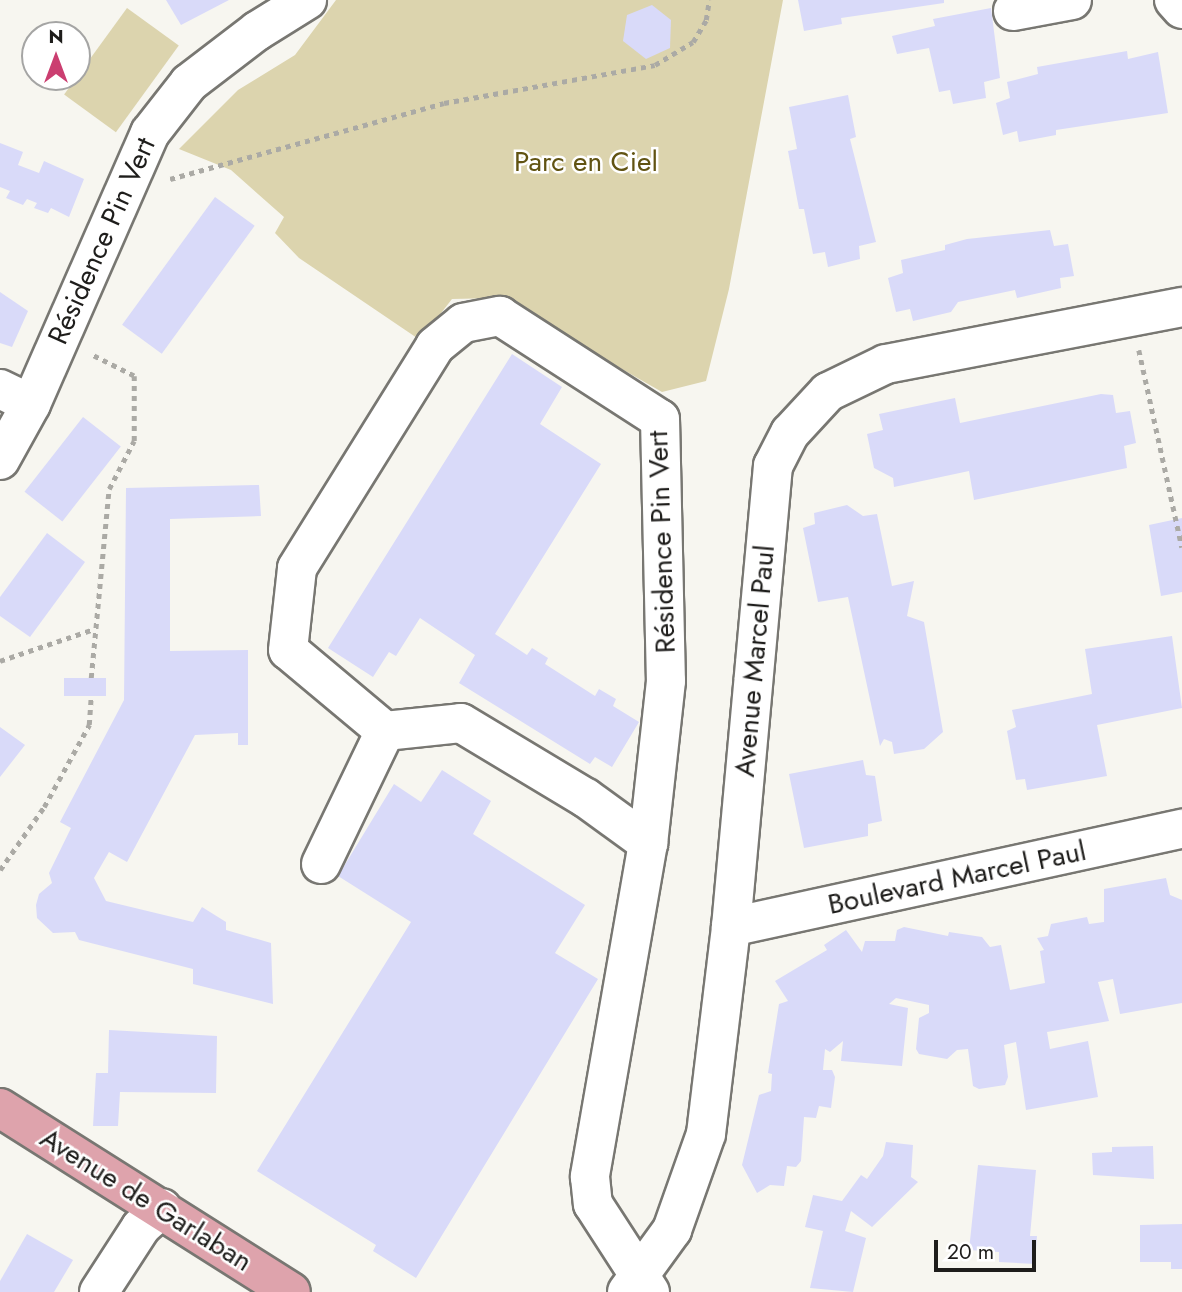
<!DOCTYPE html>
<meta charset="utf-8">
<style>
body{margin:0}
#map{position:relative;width:1182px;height:1292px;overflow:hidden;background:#f7f6f0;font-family:Jost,sans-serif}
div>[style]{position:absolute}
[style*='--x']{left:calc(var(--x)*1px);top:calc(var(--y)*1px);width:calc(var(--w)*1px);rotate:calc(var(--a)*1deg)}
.green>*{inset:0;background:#dcd4ae;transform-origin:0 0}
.building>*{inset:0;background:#d9daf9;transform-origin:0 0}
.path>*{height:4.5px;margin-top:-2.25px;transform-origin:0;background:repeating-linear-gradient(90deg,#abaaa5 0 5px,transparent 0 10px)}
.roads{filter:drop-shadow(2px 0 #787772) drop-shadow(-2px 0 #787772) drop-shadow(0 2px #787772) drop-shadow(0 -2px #787772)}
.minor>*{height:38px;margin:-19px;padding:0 19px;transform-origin:19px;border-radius:19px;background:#fff}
.major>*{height:38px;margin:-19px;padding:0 19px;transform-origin:19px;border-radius:19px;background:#dea3ac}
span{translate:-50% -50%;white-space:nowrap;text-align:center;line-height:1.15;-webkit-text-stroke:5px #fff;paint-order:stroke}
.park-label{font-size:28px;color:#615312}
.street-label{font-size:28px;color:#1e1d1b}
.north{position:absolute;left:21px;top:21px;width:70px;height:70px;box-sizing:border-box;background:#fff;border:2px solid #a5a5a4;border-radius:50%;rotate:0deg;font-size:19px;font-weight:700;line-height:28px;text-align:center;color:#1e1d1b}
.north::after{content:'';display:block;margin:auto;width:24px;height:32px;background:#cb3e70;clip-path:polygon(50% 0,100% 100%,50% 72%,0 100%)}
.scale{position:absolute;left:934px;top:1240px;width:102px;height:32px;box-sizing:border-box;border:4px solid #1e1d1b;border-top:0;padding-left:9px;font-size:21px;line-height:24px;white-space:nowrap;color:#1e1d1b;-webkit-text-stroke:5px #fff;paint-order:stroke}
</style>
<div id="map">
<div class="green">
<i style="clip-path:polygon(336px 0,783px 0,729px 289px,706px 381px,662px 392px,498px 298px,452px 299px,420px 340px,299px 258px,275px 233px,284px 217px,231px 170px,179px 149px,238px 90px,295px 55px)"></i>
<i style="left:127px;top:8px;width:64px;height:107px;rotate:36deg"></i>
</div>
<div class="building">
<i style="clip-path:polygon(166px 0,229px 0,181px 25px)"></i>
<i style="clip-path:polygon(798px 0,944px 0,944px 3px,841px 18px,842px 24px,804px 31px)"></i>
<i style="clip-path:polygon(652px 5px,671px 20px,670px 48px,646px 59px,623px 41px,627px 15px)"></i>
<i style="clip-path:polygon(991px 8px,1000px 78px,984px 82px,986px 98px,953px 104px,950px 90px,939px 92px,929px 48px,897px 54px,892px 36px,935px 26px,933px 19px)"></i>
<i style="clip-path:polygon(1127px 51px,1128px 59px,1158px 52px,1168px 113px,1056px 130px,1056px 135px,1019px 142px,1017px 131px,1003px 135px,996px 103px,1010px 98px,1007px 82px,1038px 74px,1037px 67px)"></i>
<i style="clip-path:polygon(848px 95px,856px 137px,850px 139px,876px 242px,859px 246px,860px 259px,828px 267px,825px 252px,813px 254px,804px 209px,799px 209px,788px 151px,797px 149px,789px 107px)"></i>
<i style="clip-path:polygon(0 143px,23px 152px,18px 165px,39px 173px,44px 161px,84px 179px,69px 217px,51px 208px,48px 213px,34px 208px,37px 203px,27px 199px,23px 205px,6px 198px,10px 191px,0 187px)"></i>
<i style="left:215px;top:197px;width:49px;height:158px;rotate:36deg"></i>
<i style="clip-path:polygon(1050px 230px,1054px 246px,1068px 244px,1074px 276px,1060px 278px,1061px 288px,1017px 298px,1015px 290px,958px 302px,951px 312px,913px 321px,910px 309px,896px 312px,888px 278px,903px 273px,901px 260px,945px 250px,945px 245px,967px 239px)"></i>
<i style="clip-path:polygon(0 292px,28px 311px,12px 347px,0 343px)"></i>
<i style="clip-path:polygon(512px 354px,562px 387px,540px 424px,601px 464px,495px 634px,527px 655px,532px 648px,548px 658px,545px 664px,595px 696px,599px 689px,616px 699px,613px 706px,639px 722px,612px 767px,595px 757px,590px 764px,459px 683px,475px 655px,420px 618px,396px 656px,389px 652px,373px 677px,328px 648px)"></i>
<i style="clip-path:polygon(1101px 394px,1113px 395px,1116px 413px,1130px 411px,1136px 443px,1124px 446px,1127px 468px,974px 500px,969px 471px,894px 487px,893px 478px,874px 468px,867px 434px,883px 430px,879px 414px,955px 398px,960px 423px)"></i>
<i style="left:83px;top:417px;width:48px;height:95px;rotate:38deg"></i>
<i style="clip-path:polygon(259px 485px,261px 516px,170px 519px,170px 651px,248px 650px,248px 745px,238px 745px,238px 733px,195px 735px,127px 862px,109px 852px,94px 878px,106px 901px,193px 922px,202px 907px,226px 922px,226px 930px,271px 943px,273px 1004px,193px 984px,193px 969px,79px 940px,75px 932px,53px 933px,37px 918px,36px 905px,39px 894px,52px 883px,49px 873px,71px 828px,60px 822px,124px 700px,126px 488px)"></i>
<i style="clip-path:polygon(847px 505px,863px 516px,877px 514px,892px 586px,914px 581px,907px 616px,924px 622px,943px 732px,924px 749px,894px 754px,892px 742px,884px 739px,880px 746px,848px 597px,818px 602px,803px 528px,815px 524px,814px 513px)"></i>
<i style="clip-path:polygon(1182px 518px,1182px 592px,1161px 596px,1149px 525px)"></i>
<i style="clip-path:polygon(47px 533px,85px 562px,30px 637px,0 616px,0 597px)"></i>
<i style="clip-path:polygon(1172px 636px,1182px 708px,1097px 725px,1107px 776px,1027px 790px,1025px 779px,1016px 780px,1007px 731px,1016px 727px,1012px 710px,1092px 694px,1085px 649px)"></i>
<i style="left:64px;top:678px;width:42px;height:18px"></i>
<i style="clip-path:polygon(0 727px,25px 745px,0 777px)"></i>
<i style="clip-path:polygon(863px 760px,866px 775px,875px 776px,882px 821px,868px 824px,868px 836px,804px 848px,789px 774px)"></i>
<i style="clip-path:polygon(442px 770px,491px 801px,473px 834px,585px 905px,555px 953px,598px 979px,416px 1278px,373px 1251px,376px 1245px,257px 1171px,411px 922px,338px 876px,394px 784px,421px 802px)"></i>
<i style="clip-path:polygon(1166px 878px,1170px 895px,1182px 900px,1182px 1003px,1120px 1014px,1113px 979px,1098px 982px,1109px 1021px,1047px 1032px,1050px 1049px,1088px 1041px,1098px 1097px,1026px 1110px,1016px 1042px,1004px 1045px,1008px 1077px,1005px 1085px,979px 1089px,973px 1086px,968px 1049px,957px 1050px,947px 1059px,919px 1054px,916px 1049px,919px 1018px,929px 1013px,929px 1005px,896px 998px,889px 1004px,908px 1008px,902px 1066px,841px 1061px,843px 1041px,830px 1052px,825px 1049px,823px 1070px,832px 1070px,835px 1077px,831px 1108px,819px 1106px,816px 1118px,804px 1117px,801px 1161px,796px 1167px,787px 1166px,784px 1186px,770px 1185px,757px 1193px,742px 1165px,759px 1095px,771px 1091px,772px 1074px,768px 1073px,779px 1004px,788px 1001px,775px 981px,827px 950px,824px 945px,846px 930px,862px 952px,865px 941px,895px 941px,897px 930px,904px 927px,948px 936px,949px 932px,982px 937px,990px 947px,1001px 945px,1010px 990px,1045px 983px,1040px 951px,1044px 950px,1037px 938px,1048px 936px,1051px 924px,1087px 917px,1089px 924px,1104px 922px,1104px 889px)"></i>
<i style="clip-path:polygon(109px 1030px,217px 1036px,216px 1093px,120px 1092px,118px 1126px,93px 1126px,96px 1073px,108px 1073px)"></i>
<i style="clip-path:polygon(886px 1142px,913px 1145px,911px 1177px,918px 1182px,872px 1227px,851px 1211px,845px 1231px,866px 1238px,853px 1292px,810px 1288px,823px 1231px,805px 1227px,813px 1195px,842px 1201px,861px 1175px,867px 1179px,883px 1156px)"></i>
<i style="clip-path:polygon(1153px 1146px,1154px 1179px,1093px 1175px,1092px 1153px,1112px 1152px,1112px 1147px)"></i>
<i style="clip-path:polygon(978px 1165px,1036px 1170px,1030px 1236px,1037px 1236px,1035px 1264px,999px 1262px,999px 1252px,969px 1250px)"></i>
<i style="clip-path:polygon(1182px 1224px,1182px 1269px,1171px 1269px,1171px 1262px,1140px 1262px,1140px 1225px)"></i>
<i style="clip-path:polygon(27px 1234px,73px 1260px,54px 1292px,0 1292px,0 1281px)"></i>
</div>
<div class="path">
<i style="--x:170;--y:179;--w:284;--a:-15.5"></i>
<i style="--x:444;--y:103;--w:214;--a:-10.2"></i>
<i style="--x:655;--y:65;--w:44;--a:-31.2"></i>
<i style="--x:693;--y:42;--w:26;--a:-59"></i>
<i style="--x:706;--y:20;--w:20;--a:-81"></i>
<i style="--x:1139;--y:350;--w:202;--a:77.7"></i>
<i style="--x:0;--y:661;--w:99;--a:-18.8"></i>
<i style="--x:91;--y:678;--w:190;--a:-84.6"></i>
<i style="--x:109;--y:489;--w:54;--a:-62.5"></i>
<i style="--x:134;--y:441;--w:65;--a:-90"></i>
<i style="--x:134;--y:376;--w:47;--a:-153.4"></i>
<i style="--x:0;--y:870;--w:77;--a:-55.1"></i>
<i style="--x:44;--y:807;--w:94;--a:-61.2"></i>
<i style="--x:89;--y:725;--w:29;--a:-86"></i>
</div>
<div class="roads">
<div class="minor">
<i style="--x:1174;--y:0;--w:12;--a:48"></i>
<i style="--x:1013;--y:11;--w:60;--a:-10.6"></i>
<i style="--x:0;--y:389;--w:34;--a:26"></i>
<i style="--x:0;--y:460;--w:64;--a:-61"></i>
<i style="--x:31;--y:404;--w:296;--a:-66.3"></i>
<i style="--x:150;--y:133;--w:63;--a:-52"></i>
<i style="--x:189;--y:83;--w:86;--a:-37.4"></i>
<i style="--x:257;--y:31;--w:59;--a:-31.8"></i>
<i style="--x:385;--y:731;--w:76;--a:-6"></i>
<i style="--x:461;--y:723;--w:146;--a:31"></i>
<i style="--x:586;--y:798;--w:77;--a:36"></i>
<i style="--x:321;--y:864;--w:148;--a:-64.3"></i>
<i style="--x:385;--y:731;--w:126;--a:-140.1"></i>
<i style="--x:288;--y:650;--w:82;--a:-83.7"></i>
<i style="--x:297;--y:568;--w:261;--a:-58.1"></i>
<i style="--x:435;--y:346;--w:36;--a:-39"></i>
<i style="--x:463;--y:323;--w:38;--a:-11"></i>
<i style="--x:500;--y:316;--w:190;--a:32.8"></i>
<i style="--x:660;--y:419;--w:262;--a:88.7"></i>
<i style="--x:666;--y:681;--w:163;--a:96.3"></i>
<i style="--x:648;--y:843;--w:339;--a:99.9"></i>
<i style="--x:590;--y:1177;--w:27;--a:84"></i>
<i style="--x:593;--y:1204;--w:105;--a:57.1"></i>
<i style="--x:731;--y:927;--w:462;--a:-12.3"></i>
<i style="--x:99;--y:1292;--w:77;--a:-57.1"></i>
<i style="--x:141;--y:1227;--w:28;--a:-42"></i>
<i style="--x:627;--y:1292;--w:77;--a:-54"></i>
<i style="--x:672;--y:1230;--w:102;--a:-70.5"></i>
<i style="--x:706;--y:1134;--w:209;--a:-83.1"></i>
<i style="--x:731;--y:927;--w:463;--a:-84.8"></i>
<i style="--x:773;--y:466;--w:37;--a:-63"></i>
<i style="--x:790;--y:433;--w:56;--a:-47.2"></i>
<i style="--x:828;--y:392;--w:64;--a:-25.8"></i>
<i style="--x:886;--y:364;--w:301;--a:-10.9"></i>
</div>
<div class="major">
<i style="--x:0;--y:1108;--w:344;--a:32.3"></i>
</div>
</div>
<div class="park-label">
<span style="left:586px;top:162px">Parc en Ciel</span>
</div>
<div class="street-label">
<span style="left:102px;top:241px;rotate:-66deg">Résidence Pin Vert</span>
<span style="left:662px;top:542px;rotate:-92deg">Résidence Pin Vert</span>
<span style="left:755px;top:661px;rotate:-85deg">Avenue Marcel Paul</span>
<span style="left:957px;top:878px;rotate:-12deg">Boulevard Marcel Paul</span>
<span style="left:146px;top:1200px;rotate:32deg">Avenue de Garlaban</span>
</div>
<div class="north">N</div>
<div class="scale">20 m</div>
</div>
